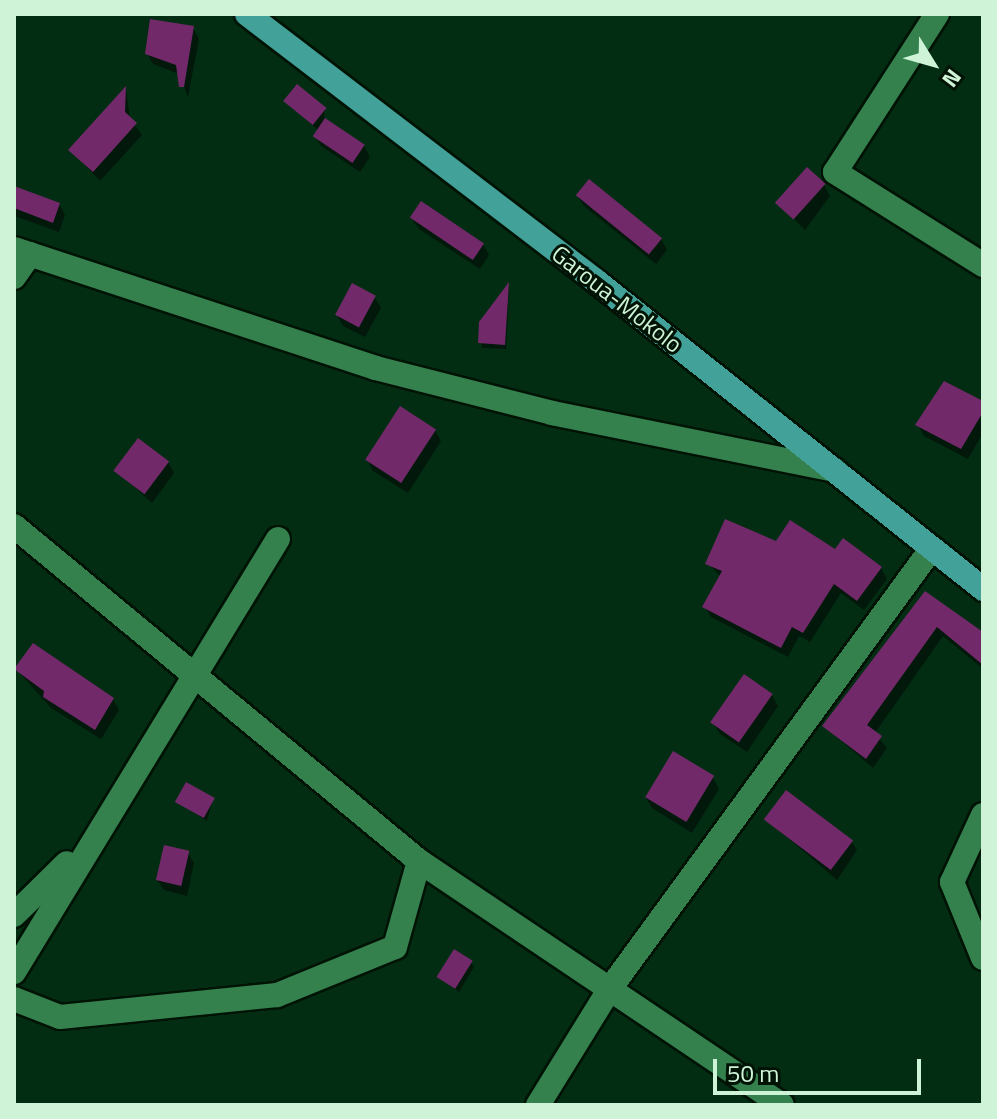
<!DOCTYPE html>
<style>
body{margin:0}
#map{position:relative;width:997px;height:1119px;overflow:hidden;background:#032d13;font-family:"Titillium Web",sans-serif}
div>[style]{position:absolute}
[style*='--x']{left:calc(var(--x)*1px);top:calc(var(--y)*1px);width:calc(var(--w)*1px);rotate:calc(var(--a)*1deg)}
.shadow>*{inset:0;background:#0007}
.building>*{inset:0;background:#72296a;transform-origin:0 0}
.roads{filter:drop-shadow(2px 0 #001305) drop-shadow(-2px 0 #001305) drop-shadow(0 2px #001305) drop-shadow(0 -2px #001305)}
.street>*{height:24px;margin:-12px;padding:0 12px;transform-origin:12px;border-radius:12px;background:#34814e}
.primary>*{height:24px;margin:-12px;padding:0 12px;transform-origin:12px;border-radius:12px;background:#42a198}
span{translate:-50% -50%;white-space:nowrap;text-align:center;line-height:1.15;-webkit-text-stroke:6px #001305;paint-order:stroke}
.street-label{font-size:24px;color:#cef3d6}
.frame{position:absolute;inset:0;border:16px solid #cef3d6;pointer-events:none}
.north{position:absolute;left:893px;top:24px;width:80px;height:80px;-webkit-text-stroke:6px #001305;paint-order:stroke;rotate:127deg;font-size:22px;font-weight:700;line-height:32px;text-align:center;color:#cef3d6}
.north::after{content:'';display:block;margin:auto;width:28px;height:36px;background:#cef3d6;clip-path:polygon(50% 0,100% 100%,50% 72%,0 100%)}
.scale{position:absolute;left:713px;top:1059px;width:208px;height:36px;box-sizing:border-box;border:4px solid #cef3d6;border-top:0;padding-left:10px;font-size:24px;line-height:28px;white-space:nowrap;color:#cef3d6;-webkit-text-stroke:6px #001305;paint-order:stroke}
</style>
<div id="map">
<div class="shadow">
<i style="clip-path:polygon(193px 28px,199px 39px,188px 97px,179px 74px,153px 64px,147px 53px)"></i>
<i style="clip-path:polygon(126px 89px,130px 119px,142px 135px,100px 181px,71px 150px)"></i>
<i style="clip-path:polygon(285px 101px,325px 109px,324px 119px,364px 146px,370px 157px,360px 172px,321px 146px,315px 136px,319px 131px)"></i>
<i style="clip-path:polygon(824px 185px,830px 196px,805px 230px,780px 205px)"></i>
<i style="clip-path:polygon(14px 188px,59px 204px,65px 215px,59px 232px,14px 216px)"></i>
<i style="clip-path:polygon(577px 195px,661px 239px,667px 250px,656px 264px,584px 206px)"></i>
<i style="clip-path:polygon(412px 219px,483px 244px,489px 255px,480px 269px,419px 229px)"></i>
<i style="clip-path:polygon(509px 286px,506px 349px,482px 348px,481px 322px)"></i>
<i style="clip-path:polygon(374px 297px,381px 308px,365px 337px,343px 326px,337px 315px)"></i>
<i style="clip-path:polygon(983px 404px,983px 433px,968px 459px,924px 436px,918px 425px)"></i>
<i style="clip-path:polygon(435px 430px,441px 441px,408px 493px,373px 471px,367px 460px)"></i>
<i style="clip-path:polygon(168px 462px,174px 473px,152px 503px,117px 471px)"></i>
<i style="clip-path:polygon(777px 544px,835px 552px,881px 568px,887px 579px,864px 610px,841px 593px,810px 642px,799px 636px,788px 657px,711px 617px,705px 607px,721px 577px,708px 563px)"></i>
<i style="clip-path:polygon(926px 594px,983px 634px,983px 669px,943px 636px,875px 733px,887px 748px,873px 768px,824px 726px)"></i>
<i style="clip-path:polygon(16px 669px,113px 699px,119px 710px,101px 739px,51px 708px)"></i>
<i style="clip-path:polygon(772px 695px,778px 706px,747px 752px,720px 734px,713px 723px)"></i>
<i style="clip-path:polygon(713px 778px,719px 789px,692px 833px,652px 808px,646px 798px)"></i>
<i style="clip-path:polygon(213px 799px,207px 821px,178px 802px)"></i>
<i style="clip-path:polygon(767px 820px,851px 841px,857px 850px,837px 880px)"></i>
<i style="clip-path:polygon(188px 853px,194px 863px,187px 896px,164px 890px,157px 880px)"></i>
<i style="clip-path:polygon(471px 962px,474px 967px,459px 992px,439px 977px)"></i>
</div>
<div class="building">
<i style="clip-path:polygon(150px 19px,194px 26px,184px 87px,179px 87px,176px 65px,145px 54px)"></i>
<i style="left:297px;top:84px;width:38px;height:22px;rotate:39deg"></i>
<i style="clip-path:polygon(126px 86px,125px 112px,137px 123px,93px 172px,68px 150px)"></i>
<i style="left:325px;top:118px;width:48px;height:22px;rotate:34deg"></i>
<i style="left:807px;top:167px;width:25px;height:48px;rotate:42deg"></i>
<i style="left:589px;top:179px;width:94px;height:21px;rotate:39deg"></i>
<i style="clip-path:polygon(14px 186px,60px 203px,53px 223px,14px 208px)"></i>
<i style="left:421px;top:201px;width:76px;height:20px;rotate:34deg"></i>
<i style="clip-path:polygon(509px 282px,505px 345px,478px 343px,479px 322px)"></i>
<i style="left:352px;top:283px;width:27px;height:36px;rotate:28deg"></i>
<i style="clip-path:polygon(944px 381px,983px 401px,983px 412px,961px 449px,915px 425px)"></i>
<i style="left:400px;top:406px;width:43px;height:64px;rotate:33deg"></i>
<i style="left:138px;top:438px;width:39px;height:41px;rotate:37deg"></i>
<i style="clip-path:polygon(725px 519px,776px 541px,790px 520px,835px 549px,843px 538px,882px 567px,857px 601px,834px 584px,803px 633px,792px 627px,781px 648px,702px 607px,722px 571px,705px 564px)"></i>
<i style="clip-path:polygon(925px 591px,983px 632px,983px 665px,937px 627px,867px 725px,882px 736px,866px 759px,822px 726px)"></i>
<i style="clip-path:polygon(33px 643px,114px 698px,95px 730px,43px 697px,44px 691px,14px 669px)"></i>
<i style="left:744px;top:674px;width:35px;height:59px;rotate:35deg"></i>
<i style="left:673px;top:751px;width:48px;height:54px;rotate:31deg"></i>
<i style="left:186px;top:782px;width:33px;height:23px;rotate:29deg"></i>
<i style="left:786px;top:790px;width:84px;height:37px;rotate:37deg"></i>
<i style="left:164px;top:845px;width:26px;height:36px;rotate:13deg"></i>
<i style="left:454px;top:949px;width:22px;height:33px;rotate:32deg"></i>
</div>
<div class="roads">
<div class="street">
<i style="--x:937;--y:14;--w:188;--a:122.8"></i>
<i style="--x:835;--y:172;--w:175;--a:32.1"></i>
<i style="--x:14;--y:249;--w:381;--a:18.2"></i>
<i style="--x:376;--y:368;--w:182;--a:14.3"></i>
<i style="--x:552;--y:413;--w:288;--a:11.4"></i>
<i style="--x:14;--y:277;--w:28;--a:-55"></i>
<i style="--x:14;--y:526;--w:526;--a:39.6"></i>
<i style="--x:419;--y:861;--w:437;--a:33.9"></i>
<i style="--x:983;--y:815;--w:74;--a:114.8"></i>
<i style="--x:952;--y:882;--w:82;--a:67.8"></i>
<i style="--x:14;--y:915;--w:74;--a:-44.5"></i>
<i style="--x:14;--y:972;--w:507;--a:-58.63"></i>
<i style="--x:14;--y:999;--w:49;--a:21.4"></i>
<i style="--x:60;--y:1017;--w:218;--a:-5.8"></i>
<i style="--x:277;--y:995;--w:127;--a:-22.1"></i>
<i style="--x:395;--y:947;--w:89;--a:-74.4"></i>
<i style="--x:538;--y:1105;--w:135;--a:-58.3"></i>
<i style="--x:609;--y:990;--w:547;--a:-53.84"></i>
</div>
<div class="primary">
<i style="--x:247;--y:14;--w:439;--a:37.4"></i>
<i style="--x:596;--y:281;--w:495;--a:38.5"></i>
</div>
</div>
<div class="street-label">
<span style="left:617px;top:299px;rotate:38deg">Garoua-Mokolo</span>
</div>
<div class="frame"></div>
<div class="north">N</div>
<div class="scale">50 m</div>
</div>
